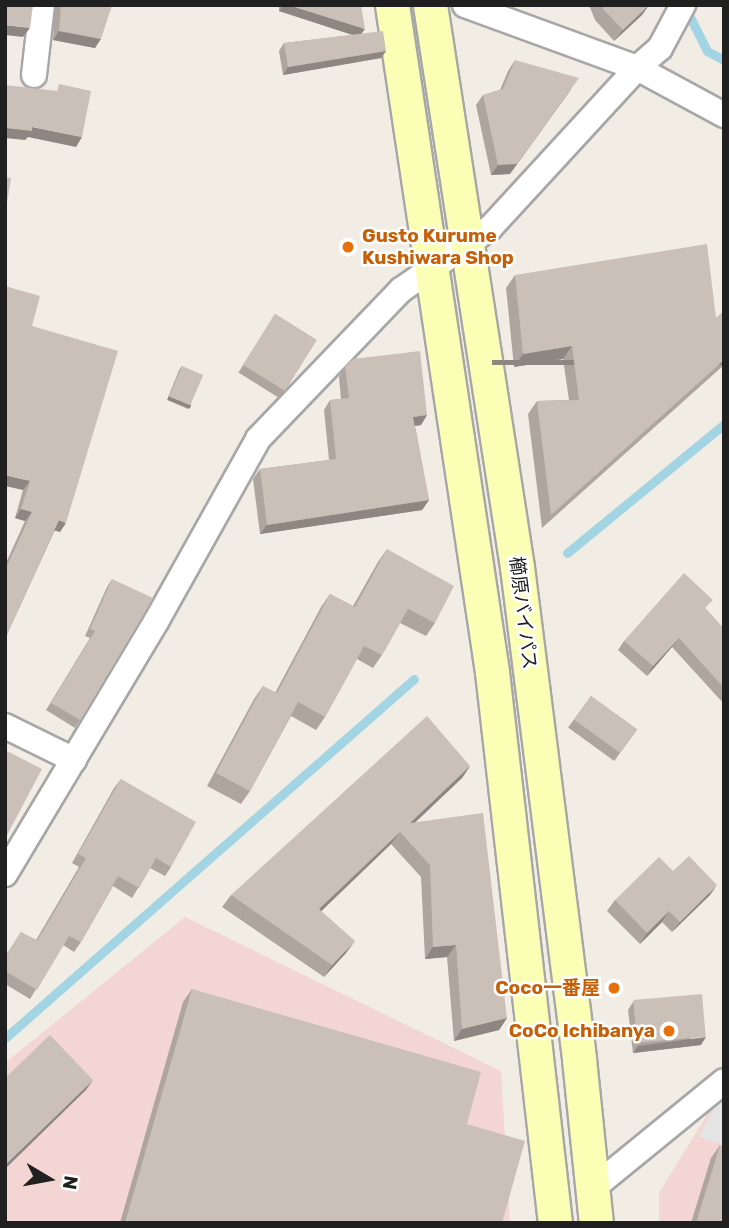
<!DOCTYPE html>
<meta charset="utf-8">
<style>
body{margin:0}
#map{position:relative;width:729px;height:1228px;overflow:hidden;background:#f1ede5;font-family:Rubik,"Noto Sans JP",sans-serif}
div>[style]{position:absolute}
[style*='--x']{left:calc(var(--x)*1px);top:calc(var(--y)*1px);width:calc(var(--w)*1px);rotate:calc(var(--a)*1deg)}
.commercial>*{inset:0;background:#f3d5d3}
.parking>*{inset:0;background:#e4e4e4}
.stream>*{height:9px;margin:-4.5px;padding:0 4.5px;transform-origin:4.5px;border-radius:4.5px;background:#a2d4e3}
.roads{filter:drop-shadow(2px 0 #a7a7a7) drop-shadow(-2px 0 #a7a7a7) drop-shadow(0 2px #a7a7a7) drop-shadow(0 -2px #a7a7a7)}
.street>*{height:24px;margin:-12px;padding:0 12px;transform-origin:12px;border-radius:12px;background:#fff}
.secondary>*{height:33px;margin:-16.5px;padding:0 16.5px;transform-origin:16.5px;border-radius:16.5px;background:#fbffb6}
.wall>*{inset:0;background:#aea59e;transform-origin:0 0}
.shaded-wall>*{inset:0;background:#8d8681;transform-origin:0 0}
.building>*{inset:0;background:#cac0b8;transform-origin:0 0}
.dots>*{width:19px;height:19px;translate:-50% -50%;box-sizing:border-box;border:4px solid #fff;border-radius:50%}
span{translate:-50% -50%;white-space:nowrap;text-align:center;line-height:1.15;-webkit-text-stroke:5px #fff;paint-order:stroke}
.food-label{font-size:19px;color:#c56008;font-weight:700}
.left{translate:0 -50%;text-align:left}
.right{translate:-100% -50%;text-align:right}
.street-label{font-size:19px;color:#202020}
.frame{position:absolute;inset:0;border:7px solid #202020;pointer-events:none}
.north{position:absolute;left:14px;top:1144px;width:70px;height:70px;-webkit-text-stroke:5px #fff;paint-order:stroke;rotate:100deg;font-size:19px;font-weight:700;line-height:28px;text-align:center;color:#202020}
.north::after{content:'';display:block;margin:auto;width:24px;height:32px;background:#202020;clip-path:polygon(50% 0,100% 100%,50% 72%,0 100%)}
</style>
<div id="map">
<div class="commercial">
<i style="clip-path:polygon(185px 917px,501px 1071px,510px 1223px,5px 1223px,5px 1063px)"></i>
<i style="clip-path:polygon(724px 1087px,724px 1223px,659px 1223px,659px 1193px)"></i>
</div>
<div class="parking">
<i style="clip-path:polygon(724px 1096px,724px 1145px,699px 1137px,714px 1107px)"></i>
</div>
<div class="stream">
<i style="--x:685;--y:7;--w:49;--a:63.4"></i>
<i style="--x:707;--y:51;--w:19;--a:28"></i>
<i style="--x:567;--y:553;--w:203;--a:-39.4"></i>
<i style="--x:5;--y:1038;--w:544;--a:-41.28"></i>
</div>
<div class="roads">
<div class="street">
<i style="--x:465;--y:5;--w:183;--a:20.1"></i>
<i style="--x:637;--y:68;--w:99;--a:28.4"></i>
<i style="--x:34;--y:75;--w:70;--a:-83.5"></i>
<i style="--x:5;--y:726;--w:77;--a:26.2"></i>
<i style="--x:5;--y:874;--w:296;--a:-59.1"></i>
<i style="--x:157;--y:620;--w:207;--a:-60.8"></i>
<i style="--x:258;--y:439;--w:207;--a:-46.2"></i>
<i style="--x:401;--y:290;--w:108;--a:-34.9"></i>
<i style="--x:490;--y:228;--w:217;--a:-47.4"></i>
<i style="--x:637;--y:68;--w:30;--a:-41"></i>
<i style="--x:660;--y:48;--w:49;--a:-61.9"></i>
<i style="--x:593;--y:1188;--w:169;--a:-39.2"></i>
</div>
<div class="secondary">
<i style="--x:392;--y:5;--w:674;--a:81.47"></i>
<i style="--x:492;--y:672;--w:555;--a:83.48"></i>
<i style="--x:430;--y:5;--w:569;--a:81.2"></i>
<i style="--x:517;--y:567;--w:496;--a:82.8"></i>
<i style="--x:579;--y:1059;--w:165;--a:84.1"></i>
</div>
</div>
<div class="wall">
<i style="clip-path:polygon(55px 5px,112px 5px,95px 48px,53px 40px)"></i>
<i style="clip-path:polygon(279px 5px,361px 5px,362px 34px,386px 51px,381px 58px,283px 75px,279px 51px,284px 43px,353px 35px,279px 11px)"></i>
<i style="clip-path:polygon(589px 5px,649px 5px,642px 15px,614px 41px,595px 20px)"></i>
<i style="clip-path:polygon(515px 60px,510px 174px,491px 175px,476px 105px,483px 95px,500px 90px,508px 71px)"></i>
<i style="clip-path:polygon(515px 275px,716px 318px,724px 311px,724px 365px,542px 528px,528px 414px,537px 401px,569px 400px,563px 359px,514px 367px,506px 288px)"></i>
<i style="left:275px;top:314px;width:49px;height:69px;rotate:32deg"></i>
<i style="clip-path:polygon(32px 326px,60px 532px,55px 530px,5px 639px,5px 565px,25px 521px,15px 518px,23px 490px)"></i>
<i style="clip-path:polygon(182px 366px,191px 405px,188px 409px,167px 400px,179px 370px)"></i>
<i style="clip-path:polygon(345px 367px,427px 415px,421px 425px,415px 426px,429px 500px,422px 510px,260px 534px,253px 479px,260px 469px,329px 460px,324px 410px,330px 400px,341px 399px,339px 377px)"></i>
<i style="clip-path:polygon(387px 549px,435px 623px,426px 636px,400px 623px,382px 655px,373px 668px,357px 659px,325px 717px,316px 730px,291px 716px,250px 791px,241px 804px,207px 786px,254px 699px,263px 686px,275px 693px,321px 607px,330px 594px,353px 606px,378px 562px)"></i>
<i style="clip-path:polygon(112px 579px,80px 720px,75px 728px,46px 710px,90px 638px,85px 636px,107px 587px)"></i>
<i style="clip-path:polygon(706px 609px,724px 629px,724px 704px,672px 647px,647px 676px,618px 650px,624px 641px)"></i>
<i style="left:591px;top:696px;width:57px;height:39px;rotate:36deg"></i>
<i style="clip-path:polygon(470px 766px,462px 778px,415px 822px,507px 1018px,499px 1030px,454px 1041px,447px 957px,425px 959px,421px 877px,391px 844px,321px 911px,346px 953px,324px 977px,222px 907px,231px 895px)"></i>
<i style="clip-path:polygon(121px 779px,171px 867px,165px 876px,150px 868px,132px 898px,113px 886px,81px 942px,74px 952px,63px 945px,30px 999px,5px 984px,5px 957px,21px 932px,36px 940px,79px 867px,72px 863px,114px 788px)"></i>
<i style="clip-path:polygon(673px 871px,710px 895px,672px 932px,662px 922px,640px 944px,607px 911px,615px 900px)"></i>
<i style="clip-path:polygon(192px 989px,467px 1124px,502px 1223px,120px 1223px,183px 1002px)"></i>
<i style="clip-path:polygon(633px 1002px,701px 1045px,633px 1053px,628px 1010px)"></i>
<i style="clip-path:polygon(720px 1145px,724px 1223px,691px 1223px,711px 1158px)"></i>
</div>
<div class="shaded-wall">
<i style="clip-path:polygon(283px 5px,288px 5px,365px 29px,359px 37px,279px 11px)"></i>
<i style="clip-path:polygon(649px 5px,642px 15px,614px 41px,623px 30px)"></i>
<i style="clip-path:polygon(5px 25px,30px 28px,23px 37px,5px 35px)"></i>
<i style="clip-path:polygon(59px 31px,101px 39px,95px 48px,53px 40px)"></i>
<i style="clip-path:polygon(386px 51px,381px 58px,283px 75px,288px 67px)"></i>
<i style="clip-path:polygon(572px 88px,510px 174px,491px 175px,498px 165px)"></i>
<i style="clip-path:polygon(32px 127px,82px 137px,76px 147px,28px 137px,25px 140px,5px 138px,5px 128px)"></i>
<i style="clip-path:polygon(572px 346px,563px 359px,514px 367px,523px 354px)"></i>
<i style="left:724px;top:360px;width:5px;height:232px;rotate:90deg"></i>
<i style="left:169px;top:396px;width:24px;height:4px;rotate:22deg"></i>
<i style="clip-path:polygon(427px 415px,421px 425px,406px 427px,413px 417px)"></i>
<i style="clip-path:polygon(5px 475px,30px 481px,23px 490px,5px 486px)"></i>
<i style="clip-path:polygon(429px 500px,422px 510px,260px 534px,267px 525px)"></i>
<i style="clip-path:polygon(21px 509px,32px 512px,25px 521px,15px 518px)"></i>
<i style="clip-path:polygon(59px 520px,66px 523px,60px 532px,53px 530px)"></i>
<i style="clip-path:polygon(679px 638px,672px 647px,647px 676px,653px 666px)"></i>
<i style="clip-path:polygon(470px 766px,462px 778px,402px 835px,410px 823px)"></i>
<i style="clip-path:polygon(400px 832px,391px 844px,311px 921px,319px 909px)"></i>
<i style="clip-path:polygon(717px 885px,710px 895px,672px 932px,680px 922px)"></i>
<i style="clip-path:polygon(669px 911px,662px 922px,640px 944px,647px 933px)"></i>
<i style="clip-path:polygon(355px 941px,346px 953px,324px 977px,332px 965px)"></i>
<i style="clip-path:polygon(456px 945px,447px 957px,425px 959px,433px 947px)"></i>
<i style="clip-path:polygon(507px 1018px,499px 1030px,454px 1041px,462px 1029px)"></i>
<i style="clip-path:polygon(706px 1037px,701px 1045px,633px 1053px,638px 1046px)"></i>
<i style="clip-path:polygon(93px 1080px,86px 1090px,5px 1169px,5px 1165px)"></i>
</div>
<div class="building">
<i style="clip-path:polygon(5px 5px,33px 5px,30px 28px,5px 25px)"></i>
<i style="clip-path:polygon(61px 5px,112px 5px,101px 39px,59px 31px)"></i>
<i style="clip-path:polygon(288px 5px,361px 5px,365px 29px)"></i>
<i style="clip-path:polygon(602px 5px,649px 5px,623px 30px,603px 9px)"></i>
<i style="clip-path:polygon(383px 31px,386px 51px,288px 67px,284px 43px)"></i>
<i style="clip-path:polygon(515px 60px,579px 78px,517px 164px,498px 165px,483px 95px,503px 89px)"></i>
<i style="clip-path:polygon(59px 84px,91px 91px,82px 137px,32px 127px,32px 131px,5px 128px,5px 85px,57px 91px)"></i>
<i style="clip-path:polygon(5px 177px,11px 178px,5px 215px)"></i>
<i style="clip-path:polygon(707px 244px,716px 318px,724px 311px,724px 360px,551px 515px,537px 401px,579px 400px,572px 346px,523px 354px,515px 275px)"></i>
<i style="clip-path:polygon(5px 286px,40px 296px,32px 326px,118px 351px,66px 523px,59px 520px,5px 639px,5px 570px,32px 512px,21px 509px,30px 481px,5px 475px)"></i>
<i style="left:275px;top:314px;width:49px;height:60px;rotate:32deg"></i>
<i style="clip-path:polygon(420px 351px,427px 415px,413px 417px,429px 500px,267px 525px,260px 469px,336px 459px,330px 400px,349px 398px,345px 367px,353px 359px)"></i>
<i style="left:182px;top:366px;width:23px;height:33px;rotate:23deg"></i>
<i style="clip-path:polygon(387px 549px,454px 586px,435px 623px,408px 609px,382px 655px,364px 646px,325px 717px,298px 702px,250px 791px,216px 773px,263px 686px,277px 693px,330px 594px,355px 607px)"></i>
<i style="clip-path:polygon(684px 573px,713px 600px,705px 608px,724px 629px,724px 688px,679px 638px,653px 666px,624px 641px)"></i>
<i style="clip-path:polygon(112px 579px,153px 598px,80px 720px,51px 703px,95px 631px,90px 629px)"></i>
<i style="left:591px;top:696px;width:57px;height:29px;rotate:36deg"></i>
<i style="clip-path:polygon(427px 716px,470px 766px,410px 823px,483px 813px,507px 1018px,462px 1029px,456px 945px,433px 947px,430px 865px,400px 832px,319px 909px,355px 941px,332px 965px,231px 895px)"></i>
<i style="clip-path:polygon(5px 750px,42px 769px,5px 839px)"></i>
<i style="clip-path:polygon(121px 779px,196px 822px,171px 867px,156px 858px,139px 888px,118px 876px,81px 942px,69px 936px,37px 990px,5px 971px,5px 958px,21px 932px,37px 941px,86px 858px,78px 854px)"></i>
<i style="clip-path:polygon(689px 856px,717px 885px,680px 922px,669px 911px,647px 933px,615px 900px,659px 857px,673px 871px)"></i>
<i style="clip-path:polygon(192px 989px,481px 1072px,467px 1124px,525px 1141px,502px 1223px,125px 1223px)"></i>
<i style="left:702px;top:994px;width:43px;height:69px;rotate:85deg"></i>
<i style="clip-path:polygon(50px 1035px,93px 1080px,5px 1165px,5px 1078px)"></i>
<i style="clip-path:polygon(720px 1145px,724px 1147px,724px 1223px,696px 1223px)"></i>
</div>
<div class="dots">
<i style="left:348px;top:247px;background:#e8710a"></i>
<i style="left:614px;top:988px;background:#e8710a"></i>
<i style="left:669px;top:1031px;background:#e8710a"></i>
</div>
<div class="food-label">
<span class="left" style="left:362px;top:247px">Gusto Kurume<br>Kushiwara Shop</span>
<span class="right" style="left:600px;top:988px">Coco一番屋</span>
<span class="right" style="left:655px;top:1031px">CoCo Ichibanya</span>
</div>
<div class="street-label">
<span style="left:523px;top:613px;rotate:83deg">櫛原バイパス</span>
</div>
<div class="frame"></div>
<div class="north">N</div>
</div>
